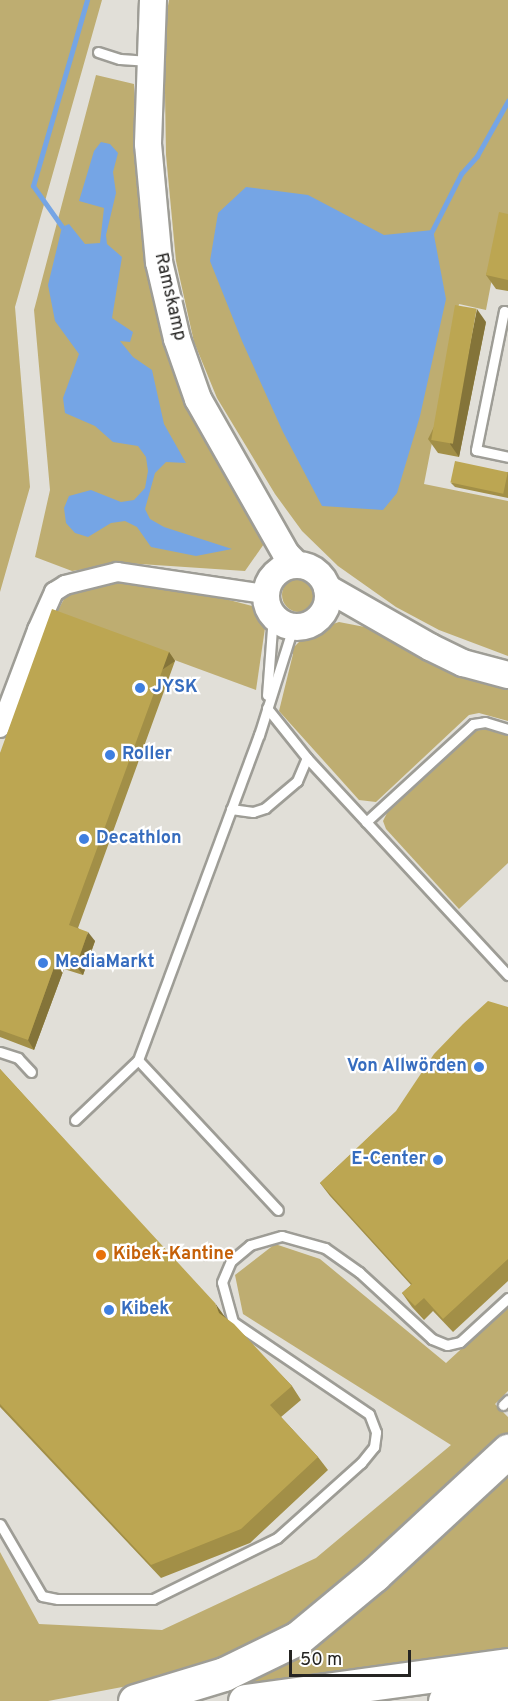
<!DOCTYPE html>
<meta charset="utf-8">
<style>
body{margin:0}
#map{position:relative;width:508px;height:1701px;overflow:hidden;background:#e1dfd8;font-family:Overpass,sans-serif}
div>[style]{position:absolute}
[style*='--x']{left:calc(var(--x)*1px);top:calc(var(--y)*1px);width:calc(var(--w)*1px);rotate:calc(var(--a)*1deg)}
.green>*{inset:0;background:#bead71}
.round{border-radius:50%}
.water>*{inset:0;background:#75a5e5}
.stream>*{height:4.5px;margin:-2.25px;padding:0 2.25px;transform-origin:2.25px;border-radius:2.25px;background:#75a5e5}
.roads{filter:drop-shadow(2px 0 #9e9d96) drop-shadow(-2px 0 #9e9d96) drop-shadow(0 2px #9e9d96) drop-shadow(0 -2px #9e9d96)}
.lane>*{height:9px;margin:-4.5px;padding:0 4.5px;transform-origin:4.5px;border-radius:4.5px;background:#fff}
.street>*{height:18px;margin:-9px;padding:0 9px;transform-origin:9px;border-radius:9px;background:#fff}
.secondary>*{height:26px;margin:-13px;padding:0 13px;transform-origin:13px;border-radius:13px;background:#fff}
.secondary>.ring{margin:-13px;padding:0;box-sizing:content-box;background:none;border:26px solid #fff;border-radius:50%}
.highway>*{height:33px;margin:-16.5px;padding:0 16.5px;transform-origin:16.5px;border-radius:16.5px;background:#fff}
.wall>*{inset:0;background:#a28f47}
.shaded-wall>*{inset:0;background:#847439;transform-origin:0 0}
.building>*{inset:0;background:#bca652;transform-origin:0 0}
.dots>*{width:16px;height:16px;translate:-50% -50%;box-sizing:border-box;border:3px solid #fff;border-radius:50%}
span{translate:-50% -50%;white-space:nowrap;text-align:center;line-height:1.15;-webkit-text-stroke:4.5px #fff;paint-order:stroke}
.street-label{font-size:18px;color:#252422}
.shop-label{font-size:18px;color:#366cbe;font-weight:700}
.left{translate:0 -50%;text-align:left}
.right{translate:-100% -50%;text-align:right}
.food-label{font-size:18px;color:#c56008;font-weight:700}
.scale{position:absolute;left:289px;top:1650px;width:122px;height:27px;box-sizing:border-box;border:3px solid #252422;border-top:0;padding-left:8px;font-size:18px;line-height:21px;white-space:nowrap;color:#252422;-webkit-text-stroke:4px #fff;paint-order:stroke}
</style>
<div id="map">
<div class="green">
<i style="clip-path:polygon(0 0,102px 0,15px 307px,30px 487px,0 592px)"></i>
<i style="clip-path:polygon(169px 0,508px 0,508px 218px,502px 226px,486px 310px,459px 304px,424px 484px,508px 501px,508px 656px,439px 630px,396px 607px,338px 566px,302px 531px,275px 494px,217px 398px,194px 342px,176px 261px,166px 155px,164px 29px)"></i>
<i style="clip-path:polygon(96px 75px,134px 84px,137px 144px,190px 405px,244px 510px,266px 541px,245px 571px,125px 563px,72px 571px,35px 557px,50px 490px,34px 310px)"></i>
<i class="round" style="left:282px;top:578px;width:34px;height:34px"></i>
<i style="clip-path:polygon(118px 580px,168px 584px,256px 607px,265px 628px,256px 690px,55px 616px,65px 597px,87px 586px)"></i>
<i style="clip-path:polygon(339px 622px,375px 629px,508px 685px,508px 721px,479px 713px,469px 715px,376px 802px,359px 800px,279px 711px,293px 654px,290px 651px,309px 632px)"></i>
<i style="clip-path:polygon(485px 729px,508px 736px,508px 863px,459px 909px,386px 829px,383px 821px,387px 813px,476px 731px)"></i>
<i style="clip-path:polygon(275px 1244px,320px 1259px,446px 1363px,508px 1306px,508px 1391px,495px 1404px,508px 1417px,508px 1434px,377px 1559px,297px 1618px,226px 1659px,170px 1678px,48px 1701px,0 1701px,0 1552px,39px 1624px,162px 1630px,316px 1558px,451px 1445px,243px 1314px,235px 1275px)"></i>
<i style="clip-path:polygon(508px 1470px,508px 1648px,241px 1684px,321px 1641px)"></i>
</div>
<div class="water">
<i style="clip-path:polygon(101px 142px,110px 144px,118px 153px,113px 172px,116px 193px,106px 235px,107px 244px,122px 257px,112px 318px,133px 332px,130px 342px,120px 341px,133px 357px,152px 370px,164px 424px,186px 463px,166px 462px,155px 473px,145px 509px,150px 519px,164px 527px,232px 549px,196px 556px,151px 547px,137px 527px,125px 521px,111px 523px,88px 537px,75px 533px,66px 523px,64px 508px,69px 496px,91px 490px,121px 502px,134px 500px,145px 488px,148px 471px,146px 457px,138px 446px,113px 442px,95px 426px,65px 413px,63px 398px,79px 354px,55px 321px,48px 285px,62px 227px,69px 224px,85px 244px,100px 243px,104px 208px,79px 201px,94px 151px)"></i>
<i style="clip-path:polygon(246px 187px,308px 195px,384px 235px,433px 230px,446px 299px,420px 416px,397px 493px,383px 510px,322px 506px,283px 432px,242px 341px,210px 261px,218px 213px)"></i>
</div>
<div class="stream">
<i style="--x:62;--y:227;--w:50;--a:-125.3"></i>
<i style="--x:33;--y:186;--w:194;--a:-73.8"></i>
<i style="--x:431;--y:233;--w:66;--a:-63"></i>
<i style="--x:461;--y:174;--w:24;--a:-48"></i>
<i style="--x:477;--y:156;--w:63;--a:-60.6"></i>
</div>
<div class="roads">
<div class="lane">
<i style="--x:98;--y:52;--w:23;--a:18"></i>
<i style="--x:120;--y:59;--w:29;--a:4"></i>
<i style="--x:508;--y:312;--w:4;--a:-166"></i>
<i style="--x:504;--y:311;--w:142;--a:101.4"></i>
<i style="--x:476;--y:450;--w:33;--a:12"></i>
<i style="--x:267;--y:695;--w:79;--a:-85.7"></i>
<i style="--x:267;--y:708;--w:64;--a:51.3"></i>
<i style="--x:307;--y:758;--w:296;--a:47.2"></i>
<i style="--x:231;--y:809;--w:22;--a:8"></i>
<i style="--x:253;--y:812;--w:13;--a:-18"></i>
<i style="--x:265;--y:808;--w:42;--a:-40.2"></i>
<i style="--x:297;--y:781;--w:25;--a:-67"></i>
<i style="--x:366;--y:822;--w:145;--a:-42.5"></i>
<i style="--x:473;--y:724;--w:12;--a:-9"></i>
<i style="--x:485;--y:722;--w:24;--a:17"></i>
<i style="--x:0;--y:1052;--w:19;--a:18"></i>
<i style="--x:18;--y:1058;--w:19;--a:47"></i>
<i style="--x:138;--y:1060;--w:205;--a:47"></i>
<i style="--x:75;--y:1120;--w:87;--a:-43.6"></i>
<i style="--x:138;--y:1060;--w:347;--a:-69.6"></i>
<i style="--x:259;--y:735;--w:113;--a:-72.5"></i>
<i style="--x:503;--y:1405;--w:7;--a:-45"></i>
<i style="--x:0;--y:1524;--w:83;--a:59.7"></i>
<i style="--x:42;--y:1596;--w:16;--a:11"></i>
<i style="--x:58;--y:1599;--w:95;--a:0"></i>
<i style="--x:153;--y:1599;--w:138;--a:-26.2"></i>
<i style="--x:277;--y:1538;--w:113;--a:-41.8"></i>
<i style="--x:361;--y:1463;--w:21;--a:-51"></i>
<i style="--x:374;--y:1447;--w:15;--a:-82"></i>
<i style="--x:376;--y:1432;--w:19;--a:-111"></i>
<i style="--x:369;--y:1414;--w:164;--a:-145.9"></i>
<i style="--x:233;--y:1322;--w:41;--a:-105.4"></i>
<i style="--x:222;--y:1282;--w:23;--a:-67"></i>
<i style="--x:231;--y:1261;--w:25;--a:-40"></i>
<i style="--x:250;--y:1245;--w:33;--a:-16"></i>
<i style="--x:282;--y:1236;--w:45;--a:15.6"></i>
<i style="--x:325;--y:1248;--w:42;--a:35.2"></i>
<i style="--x:359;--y:1272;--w:99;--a:42.5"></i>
<i style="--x:432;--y:1339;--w:16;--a:22"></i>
<i style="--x:447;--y:1345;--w:13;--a:-13"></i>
<i style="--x:460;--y:1342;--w:65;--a:-42.5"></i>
</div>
<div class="street">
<i style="--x:0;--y:728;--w:105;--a:-69.3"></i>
<i style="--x:37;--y:630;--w:42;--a:-65.9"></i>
<i style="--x:54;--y:592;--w:13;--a:-32"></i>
<i style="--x:65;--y:585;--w:54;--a:-14"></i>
<i style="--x:117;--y:572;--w:150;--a:8.5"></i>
</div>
<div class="secondary">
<i style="--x:153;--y:0;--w:144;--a:92"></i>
<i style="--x:148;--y:144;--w:119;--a:84.7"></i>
<i style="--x:159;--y:262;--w:79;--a:76.8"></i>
<i style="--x:177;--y:339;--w:64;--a:70.7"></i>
<i style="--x:198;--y:399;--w:178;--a:60.4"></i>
<i style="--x:286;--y:554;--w:14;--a:45"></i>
<i class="ring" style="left:266px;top:565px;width:36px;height:36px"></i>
<i style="--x:327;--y:588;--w:119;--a:29.8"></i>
<i style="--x:430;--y:647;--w:37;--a:26"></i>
<i style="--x:463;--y:663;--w:47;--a:14.9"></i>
</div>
<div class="highway">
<i style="--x:135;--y:1701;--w:93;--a:-16.9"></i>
<i style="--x:224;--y:1674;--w:82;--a:-25.9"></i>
<i style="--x:298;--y:1638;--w:99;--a:-39.7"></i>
<i style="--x:374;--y:1575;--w:183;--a:-42.8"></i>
<i style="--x:245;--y:1701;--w:265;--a:-7.8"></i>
<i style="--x:445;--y:1701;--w:64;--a:-8.1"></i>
</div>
</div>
<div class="wall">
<i style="clip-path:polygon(508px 214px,508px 291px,496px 289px,486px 275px)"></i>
<i style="clip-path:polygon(486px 322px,459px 457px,438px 453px,428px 439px)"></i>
<i style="clip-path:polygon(508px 472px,508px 498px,455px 487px,451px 483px)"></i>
<i style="clip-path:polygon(169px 652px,175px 661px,78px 928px,95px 941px,83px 975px,64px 969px,34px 1050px,0 1037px,0 753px)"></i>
<i style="clip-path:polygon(508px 1007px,508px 1281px,453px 1332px,433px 1311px,424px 1320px,412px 1307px,402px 1293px,411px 1285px,330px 1196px,320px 1183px)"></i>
<i style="clip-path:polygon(0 1069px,225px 1317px,292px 1386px,301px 1400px,281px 1417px,318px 1457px,328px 1470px,250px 1543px,161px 1578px,0 1407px)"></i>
</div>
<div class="shaded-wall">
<i style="clip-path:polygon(477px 309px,486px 322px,459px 457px,450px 444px)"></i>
<i style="left:169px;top:652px;width:11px;height:291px;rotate:56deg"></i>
<i style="clip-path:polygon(88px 932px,95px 941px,83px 975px,76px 966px)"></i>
<i style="clip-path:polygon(57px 959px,64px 969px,34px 1050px,28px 1040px)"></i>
<i style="clip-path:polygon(215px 1303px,225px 1317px,229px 1327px,219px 1313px)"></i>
</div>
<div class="building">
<i style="clip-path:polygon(499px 212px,508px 214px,508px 280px,486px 275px)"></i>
<i style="left:455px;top:305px;width:22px;height:137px;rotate:10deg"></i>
<i style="left:455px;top:461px;width:54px;height:22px;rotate:12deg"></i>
<i style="clip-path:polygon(52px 609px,169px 652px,69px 925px,88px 932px,76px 966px,57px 959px,28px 1040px,0 1030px,0 753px)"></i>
<i style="clip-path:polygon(488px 1001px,508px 1007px,508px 1259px,443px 1319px,424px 1298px,415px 1306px,402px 1293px,412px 1284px,320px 1183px,396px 1111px,434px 1054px,463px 1024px)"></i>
<i style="clip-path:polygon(0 1069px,215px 1303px,219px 1313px,234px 1324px,292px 1386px,270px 1405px,318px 1457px,241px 1529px,151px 1565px,0 1404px)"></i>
</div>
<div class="dots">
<i style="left:140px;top:688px;background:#3f7fe0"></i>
<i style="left:110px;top:755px;background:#3f7fe0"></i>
<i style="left:84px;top:839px;background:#3f7fe0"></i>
<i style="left:43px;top:963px;background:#3f7fe0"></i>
<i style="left:479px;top:1067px;background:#3f7fe0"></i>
<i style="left:438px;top:1160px;background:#3f7fe0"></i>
<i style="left:101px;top:1255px;background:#e8710a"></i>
<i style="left:109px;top:1310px;background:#3f7fe0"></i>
</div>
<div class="street-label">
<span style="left:169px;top:297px;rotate:77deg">Ramskamp</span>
</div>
<div class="shop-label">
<span class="left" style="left:152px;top:688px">JYSK</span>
<span class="left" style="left:122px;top:755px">Roller</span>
<span class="left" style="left:96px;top:839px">Decathlon</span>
<span class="left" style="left:55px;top:963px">MediaMarkt</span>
<span class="right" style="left:467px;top:1067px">Von Allwörden</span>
<span class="right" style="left:426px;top:1160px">E-Center</span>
<span class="left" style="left:121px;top:1310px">Kibek</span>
</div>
<div class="food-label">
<span class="left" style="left:113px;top:1255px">Kibek-Kantine</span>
</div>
<div class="scale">50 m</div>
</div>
